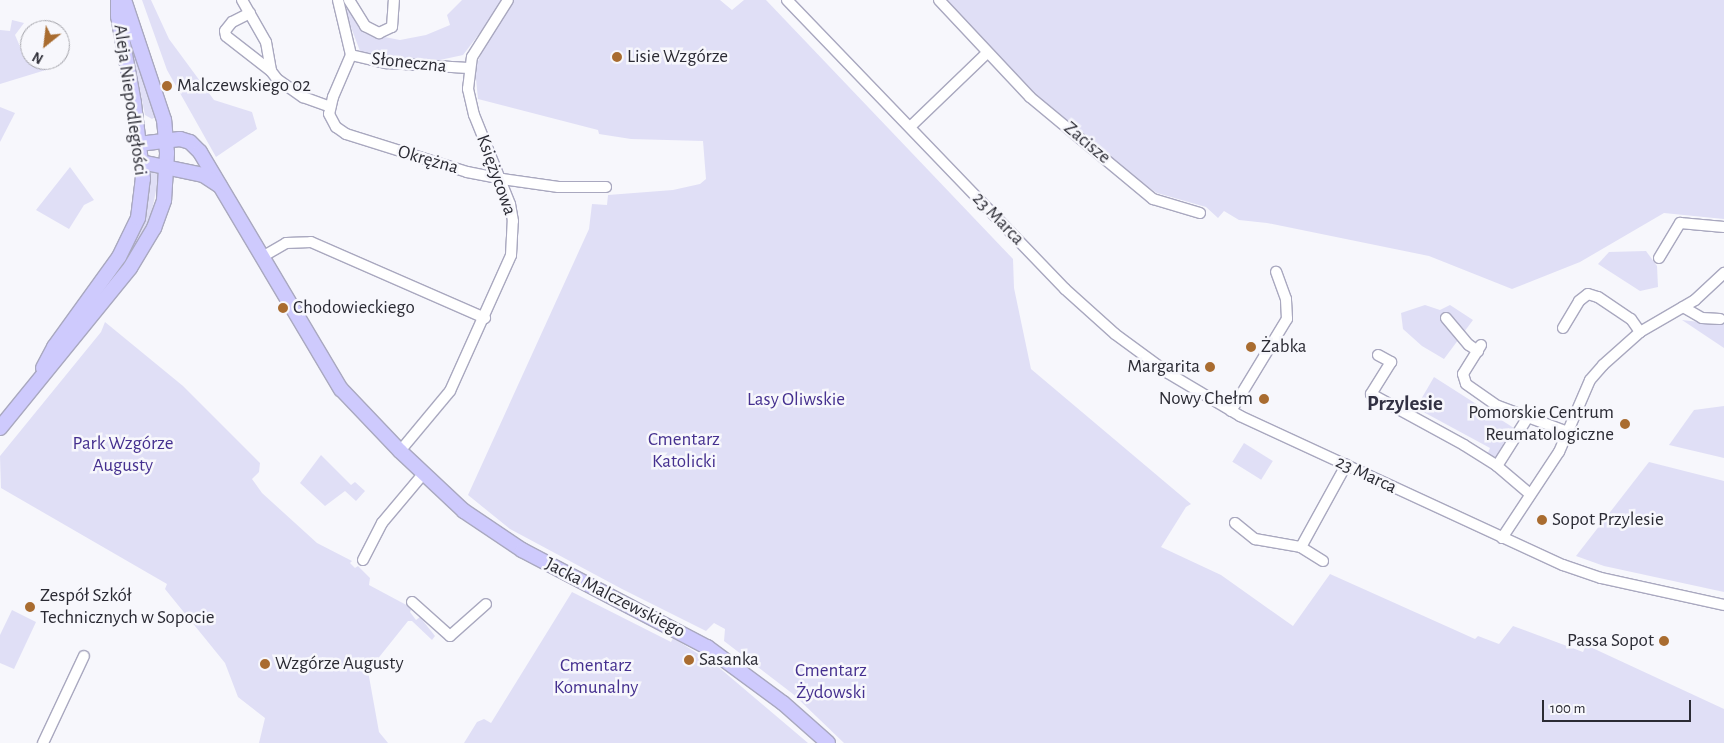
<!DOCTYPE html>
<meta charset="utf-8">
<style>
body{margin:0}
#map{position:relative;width:1724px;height:743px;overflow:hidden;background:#f7f7fc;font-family:"Alegreya Sans",sans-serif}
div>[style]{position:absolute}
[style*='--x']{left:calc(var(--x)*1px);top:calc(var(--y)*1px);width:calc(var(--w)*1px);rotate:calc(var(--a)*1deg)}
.green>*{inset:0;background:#e0dff6;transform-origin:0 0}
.roads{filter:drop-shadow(1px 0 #a9a8bf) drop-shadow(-1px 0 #a9a8bf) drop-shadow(0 1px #a9a8bf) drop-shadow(0 -1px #a9a8bf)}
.minor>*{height:10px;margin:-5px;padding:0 5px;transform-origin:5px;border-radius:5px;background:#fff}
.major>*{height:14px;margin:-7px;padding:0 7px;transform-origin:7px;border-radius:7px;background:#cecafd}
.dots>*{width:14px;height:14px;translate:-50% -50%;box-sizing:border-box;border:2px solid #f7f7fc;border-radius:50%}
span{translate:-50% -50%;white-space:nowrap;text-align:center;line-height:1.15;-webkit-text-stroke:5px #f7f7fc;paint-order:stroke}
.poi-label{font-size:19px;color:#2b2b34}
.left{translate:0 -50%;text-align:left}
.right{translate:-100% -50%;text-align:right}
.street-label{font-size:19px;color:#2b2b34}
.park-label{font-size:19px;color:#45308f}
.quarter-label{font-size:21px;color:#323143;font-weight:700}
.north{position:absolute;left:20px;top:20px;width:50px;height:50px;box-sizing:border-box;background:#f7f7fc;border:1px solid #a5a5ac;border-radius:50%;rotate:209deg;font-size:14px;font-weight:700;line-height:20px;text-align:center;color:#2b2b34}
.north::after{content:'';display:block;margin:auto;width:18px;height:22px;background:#a96c30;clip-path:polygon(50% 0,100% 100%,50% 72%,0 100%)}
.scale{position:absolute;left:1542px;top:700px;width:149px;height:22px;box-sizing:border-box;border:2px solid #2b2b34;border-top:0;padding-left:6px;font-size:15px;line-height:18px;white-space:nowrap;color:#2b2b34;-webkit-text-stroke:4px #f7f7fc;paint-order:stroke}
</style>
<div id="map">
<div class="green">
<i style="clip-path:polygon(142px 0,151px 0,169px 39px,214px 100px,252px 112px,257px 129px,216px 157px,167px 70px)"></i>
<i style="clip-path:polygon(462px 0,505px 0,463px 55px,426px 63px,374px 56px,360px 51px,346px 14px,348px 6px,364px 33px,400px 40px,426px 35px,450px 25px,447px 15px)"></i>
<i style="clip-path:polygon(513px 0,720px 0,732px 10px,744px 0,766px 0,1013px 259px,1014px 288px,1031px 369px,1191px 504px,1186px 507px,1161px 547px,1221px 575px,1293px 626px,1330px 574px,1475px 639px,1478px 636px,1499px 644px,1513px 626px,1583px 652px,1586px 645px,1724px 709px,1724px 743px,844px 743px,793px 694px,724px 641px,725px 629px,714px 623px,706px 631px,622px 589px,510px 529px,468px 495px,589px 229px,592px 204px,607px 205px,608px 195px,673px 190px,700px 184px,706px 179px,703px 141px,631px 139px,599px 134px,598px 130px,478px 99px,475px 69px,481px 54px)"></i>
<i style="clip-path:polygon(946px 0,1724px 0,1724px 219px,1664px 213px,1580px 262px,1512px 289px,1429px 256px,1267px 223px,1239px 220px,1224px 211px,1218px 218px,1206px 207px,1157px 193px,1142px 183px,1033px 94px)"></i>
<i style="clip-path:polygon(12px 20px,24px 23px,15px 35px,22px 51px,30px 50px,30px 60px,46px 60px,49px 69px,0 84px,0 30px,10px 31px)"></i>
<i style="clip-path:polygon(127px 25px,157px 116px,152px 119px,145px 115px)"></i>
<i style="clip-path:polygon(0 107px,15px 113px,0 142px)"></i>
<i style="clip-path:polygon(70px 167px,94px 200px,84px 205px,69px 229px,36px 210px)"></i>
<i style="clip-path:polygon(149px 171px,159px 175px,151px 216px,118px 276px,115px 274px,137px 235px)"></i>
<i style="clip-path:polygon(1646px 251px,1657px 266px,1658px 287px,1640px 291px,1598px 264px,1609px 252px)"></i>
<i style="clip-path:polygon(1425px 305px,1440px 310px,1450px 305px,1473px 320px,1444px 359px,1422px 346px,1403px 329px,1401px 313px)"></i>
<i style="clip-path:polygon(1682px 320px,1717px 324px,1724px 321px,1724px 348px)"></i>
<i style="clip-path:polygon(105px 322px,183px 386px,260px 463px,259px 472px,252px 479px,262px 493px,317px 543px,352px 561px,350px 563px,355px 568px,358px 566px,370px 578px,369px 585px,412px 608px,410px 612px,416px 620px,420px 617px,435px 636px,432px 640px,412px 621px,408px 621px,368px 671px,379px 732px,388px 743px,259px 743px,265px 718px,238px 697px,225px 663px,165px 589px,167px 584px,1px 488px,0 456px,101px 332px)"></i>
<i style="clip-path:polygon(1434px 377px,1517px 430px,1513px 436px,1509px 434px,1503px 444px,1506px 446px,1497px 459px,1486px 457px,1490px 448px,1416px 408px)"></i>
<i style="clip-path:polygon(1724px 406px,1724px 458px,1669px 445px,1694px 410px)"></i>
<i style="left:1244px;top:443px;width:34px;height:22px;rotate:32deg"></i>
<i style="clip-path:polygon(321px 455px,351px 485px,355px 482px,365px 491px,356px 501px,345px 491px,325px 506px,300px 483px)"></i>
<i style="clip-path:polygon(1649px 462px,1724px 481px,1724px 592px,1604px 566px,1576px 556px)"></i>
<i style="clip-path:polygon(572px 592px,671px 642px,673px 638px,716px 665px,808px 743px,464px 743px,477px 722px,484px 719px,491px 723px)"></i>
<i style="clip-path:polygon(12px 610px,36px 622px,14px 669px,0 663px,0 635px)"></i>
</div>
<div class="roads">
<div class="minor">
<i style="--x:242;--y:0;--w:48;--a:60.3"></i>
<i style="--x:266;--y:42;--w:29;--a:80"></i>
<i style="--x:271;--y:71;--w:10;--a:53"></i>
<i style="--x:277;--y:79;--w:32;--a:35"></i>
<i style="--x:303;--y:97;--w:29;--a:20"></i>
<i style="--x:338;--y:0;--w:57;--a:76.7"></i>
<i style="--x:351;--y:55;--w:46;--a:113.2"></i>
<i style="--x:333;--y:97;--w:17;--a:103"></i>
<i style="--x:329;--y:114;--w:15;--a:62"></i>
<i style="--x:336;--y:127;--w:12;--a:35"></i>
<i style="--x:346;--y:134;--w:127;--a:17.4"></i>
<i style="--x:467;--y:172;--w:36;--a:11"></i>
<i style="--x:502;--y:179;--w:57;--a:8.1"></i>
<i style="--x:558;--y:187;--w:48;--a:0"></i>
<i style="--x:349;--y:0;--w:31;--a:58"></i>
<i style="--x:365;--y:26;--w:16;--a:27"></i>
<i style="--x:379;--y:33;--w:14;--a:-25"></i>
<i style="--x:392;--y:27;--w:27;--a:-86"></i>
<i style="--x:787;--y:0;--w:401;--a:46.1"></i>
<i style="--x:1065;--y:289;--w:67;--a:42"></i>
<i style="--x:1115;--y:334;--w:66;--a:36.3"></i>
<i style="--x:1168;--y:373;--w:84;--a:30.8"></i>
<i style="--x:1240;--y:416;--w:356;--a:24.8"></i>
<i style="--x:1563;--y:565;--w:40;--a:18.9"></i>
<i style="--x:1601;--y:578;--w:126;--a:12.4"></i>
<i style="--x:939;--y:0;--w:133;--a:46.8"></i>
<i style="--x:1030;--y:97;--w:160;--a:39.7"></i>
<i style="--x:1153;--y:199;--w:49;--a:16.6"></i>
<i style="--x:250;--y:13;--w:20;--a:153"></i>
<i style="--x:232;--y:22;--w:11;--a:128"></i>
<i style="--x:225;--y:31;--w:5;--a:79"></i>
<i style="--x:226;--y:36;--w:57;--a:37.9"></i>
<i style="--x:351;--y:55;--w:37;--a:13"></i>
<i style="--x:387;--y:63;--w:81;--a:3.5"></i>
<i style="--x:910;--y:127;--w:107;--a:-43.9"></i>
<i style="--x:262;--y:257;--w:28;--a:-30"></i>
<i style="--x:286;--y:243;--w:25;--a:-2"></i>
<i style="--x:311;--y:242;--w:190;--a:23.6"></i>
<i style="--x:1659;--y:258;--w:41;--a:-59"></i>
<i style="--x:1680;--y:223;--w:44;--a:5.2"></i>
<i style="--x:1683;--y:307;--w:22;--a:30"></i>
<i style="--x:1702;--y:318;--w:18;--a:3"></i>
<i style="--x:1446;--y:318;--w:35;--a:50"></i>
<i style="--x:1469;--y:345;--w:11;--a:34"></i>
<i style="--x:1563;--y:328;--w:31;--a:-59"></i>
<i style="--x:1579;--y:301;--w:11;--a:-38"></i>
<i style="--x:1588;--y:294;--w:10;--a:17"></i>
<i style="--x:1598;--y:297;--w:40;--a:34"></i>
<i style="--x:1631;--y:319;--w:16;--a:55"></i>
<i style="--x:1481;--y:345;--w:34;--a:122"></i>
<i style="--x:1463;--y:374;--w:10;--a:73"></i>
<i style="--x:1466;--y:384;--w:39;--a:35"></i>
<i style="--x:1498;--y:406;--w:75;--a:20.4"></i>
<i style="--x:1378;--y:355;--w:15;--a:28"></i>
<i style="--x:1391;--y:362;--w:38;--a:122"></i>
<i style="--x:1371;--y:394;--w:106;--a:28.7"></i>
<i style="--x:1464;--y:445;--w:39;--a:32"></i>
<i style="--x:1497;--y:466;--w:43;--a:40.3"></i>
<i style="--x:1231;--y:411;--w:108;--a:-58.7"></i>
<i style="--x:1287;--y:319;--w:20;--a:-93"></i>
<i style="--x:1286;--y:299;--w:29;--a:-110"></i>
<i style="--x:400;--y:451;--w:78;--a:-50.2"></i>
<i style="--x:450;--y:391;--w:149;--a:-65.8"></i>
<i style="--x:511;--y:255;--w:34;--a:-87"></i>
<i style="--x:513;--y:221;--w:17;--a:-100"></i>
<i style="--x:510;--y:204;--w:96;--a:-112"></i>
<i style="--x:474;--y:115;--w:27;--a:-103"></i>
<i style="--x:468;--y:89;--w:32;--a:-83"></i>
<i style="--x:472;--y:57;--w:67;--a:-57.7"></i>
<i style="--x:1497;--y:466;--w:58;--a:-57.7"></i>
<i style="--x:1235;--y:523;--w:26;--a:39"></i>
<i style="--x:1255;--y:539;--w:47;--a:9.9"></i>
<i style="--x:1502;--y:538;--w:103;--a:-56.5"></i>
<i style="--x:1559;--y:452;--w:78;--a:-66.7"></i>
<i style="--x:1590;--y:380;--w:20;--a:-49"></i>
<i style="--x:1603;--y:365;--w:50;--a:-41.7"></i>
<i style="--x:1640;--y:332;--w:64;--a:-30.2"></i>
<i style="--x:1695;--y:300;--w:40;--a:-43"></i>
<i style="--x:363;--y:560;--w:42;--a:-62.8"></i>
<i style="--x:382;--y:523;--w:65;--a:-50"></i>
<i style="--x:1323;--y:561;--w:26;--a:-148"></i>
<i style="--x:1301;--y:547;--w:94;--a:-61.2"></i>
<i style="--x:412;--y:602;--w:51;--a:41.8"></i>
<i style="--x:450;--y:636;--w:48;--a:-41.6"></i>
<i style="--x:43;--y:743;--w:96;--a:-64.8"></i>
</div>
<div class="major">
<i style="--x:139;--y:144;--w:41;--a:-7"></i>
<i style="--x:180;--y:139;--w:10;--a:17"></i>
<i style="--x:190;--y:142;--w:14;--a:45"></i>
<i style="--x:200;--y:152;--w:276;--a:59.3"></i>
<i style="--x:341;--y:389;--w:86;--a:46.4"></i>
<i style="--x:400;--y:451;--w:88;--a:43.2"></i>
<i style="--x:464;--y:511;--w:70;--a:33.9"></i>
<i style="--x:522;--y:550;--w:209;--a:27.7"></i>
<i style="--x:707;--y:647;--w:94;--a:36.4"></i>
<i style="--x:783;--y:703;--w:60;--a:41.6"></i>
<i style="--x:141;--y:162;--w:63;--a:11.8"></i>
<i style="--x:203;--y:175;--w:20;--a:33"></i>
<i style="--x:43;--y:368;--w:24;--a:-62"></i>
<i style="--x:54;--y:347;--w:111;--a:-54.2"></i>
<i style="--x:119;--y:257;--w:43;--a:-64"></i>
<i style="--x:138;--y:218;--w:39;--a:-83"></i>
<i style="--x:143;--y:179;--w:77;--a:-96.8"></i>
<i style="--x:134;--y:103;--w:88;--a:-100.4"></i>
<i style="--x:118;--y:16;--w:16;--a:-90"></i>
<i style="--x:0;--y:428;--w:206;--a:-50.9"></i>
<i style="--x:130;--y:268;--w:47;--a:-59"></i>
<i style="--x:154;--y:228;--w:30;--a:-70"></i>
<i style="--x:164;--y:200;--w:47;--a:-86.3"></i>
<i style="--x:167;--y:153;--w:33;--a:-95"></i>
<i style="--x:164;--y:120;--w:126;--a:-108.4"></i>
</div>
</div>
<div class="dots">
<i style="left:617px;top:57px;background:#a96c30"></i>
<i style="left:167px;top:86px;background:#a96c30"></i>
<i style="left:283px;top:308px;background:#a96c30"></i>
<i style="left:1251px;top:347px;background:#a96c30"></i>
<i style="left:1210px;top:367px;background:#a96c30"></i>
<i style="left:1264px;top:399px;background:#a96c30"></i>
<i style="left:1625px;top:424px;background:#a96c30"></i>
<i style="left:1542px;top:520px;background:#a96c30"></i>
<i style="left:30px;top:607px;background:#a96c30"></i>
<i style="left:1664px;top:641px;background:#a96c30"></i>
<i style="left:689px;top:660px;background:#a96c30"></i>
<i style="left:265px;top:664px;background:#a96c30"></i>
</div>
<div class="poi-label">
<span class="left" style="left:627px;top:57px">Lisie Wzgórze</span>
<span class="left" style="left:177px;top:86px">Malczewskiego 02</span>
<span class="left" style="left:293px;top:308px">Chodowieckiego</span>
<span class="left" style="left:1261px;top:347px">Żabka</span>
<span class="right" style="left:1200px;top:367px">Margarita</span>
<span class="right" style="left:1253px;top:399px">Nowy Chełm</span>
<span class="right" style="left:1614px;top:424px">Pomorskie Centrum<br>Reumatologiczne</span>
<span class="left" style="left:1552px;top:520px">Sopot Przylesie</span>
<span class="left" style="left:40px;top:607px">Zespół Szkół<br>Technicznych w Sopocie</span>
<span class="right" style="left:1654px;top:641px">Passa Sopot</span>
<span class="left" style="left:699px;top:660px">Sasanka</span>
<span class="left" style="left:275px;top:664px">Wzgórze Augusty</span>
</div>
<div class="street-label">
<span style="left:409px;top:63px;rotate:6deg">Słoneczna</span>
<span style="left:130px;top:100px;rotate:82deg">Aleja Niepodległości</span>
<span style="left:1087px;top:143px;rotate:40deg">Zacisze</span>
<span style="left:428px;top:160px;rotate:16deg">Okrężna</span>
<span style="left:496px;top:175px;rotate:70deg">Księżycowa</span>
<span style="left:998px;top:219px;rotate:46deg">23 Marca</span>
<span style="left:1366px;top:475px;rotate:25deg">23 Marca</span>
<span style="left:615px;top:598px;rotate:27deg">Jacka Malczewskiego</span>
</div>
<div class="park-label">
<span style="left:796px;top:400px">Lasy Oliwskie</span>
<span style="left:684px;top:451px">Cmentarz<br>Katolicki</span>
<span style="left:123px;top:455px">Park Wzgórze<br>Augusty</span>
<span style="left:596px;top:677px">Cmentarz<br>Komunalny</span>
<span style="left:831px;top:682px">Cmentarz<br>Żydowski</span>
</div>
<div class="quarter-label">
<span style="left:1405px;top:404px">Przylesie</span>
</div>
<div class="north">N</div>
<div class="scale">100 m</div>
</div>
